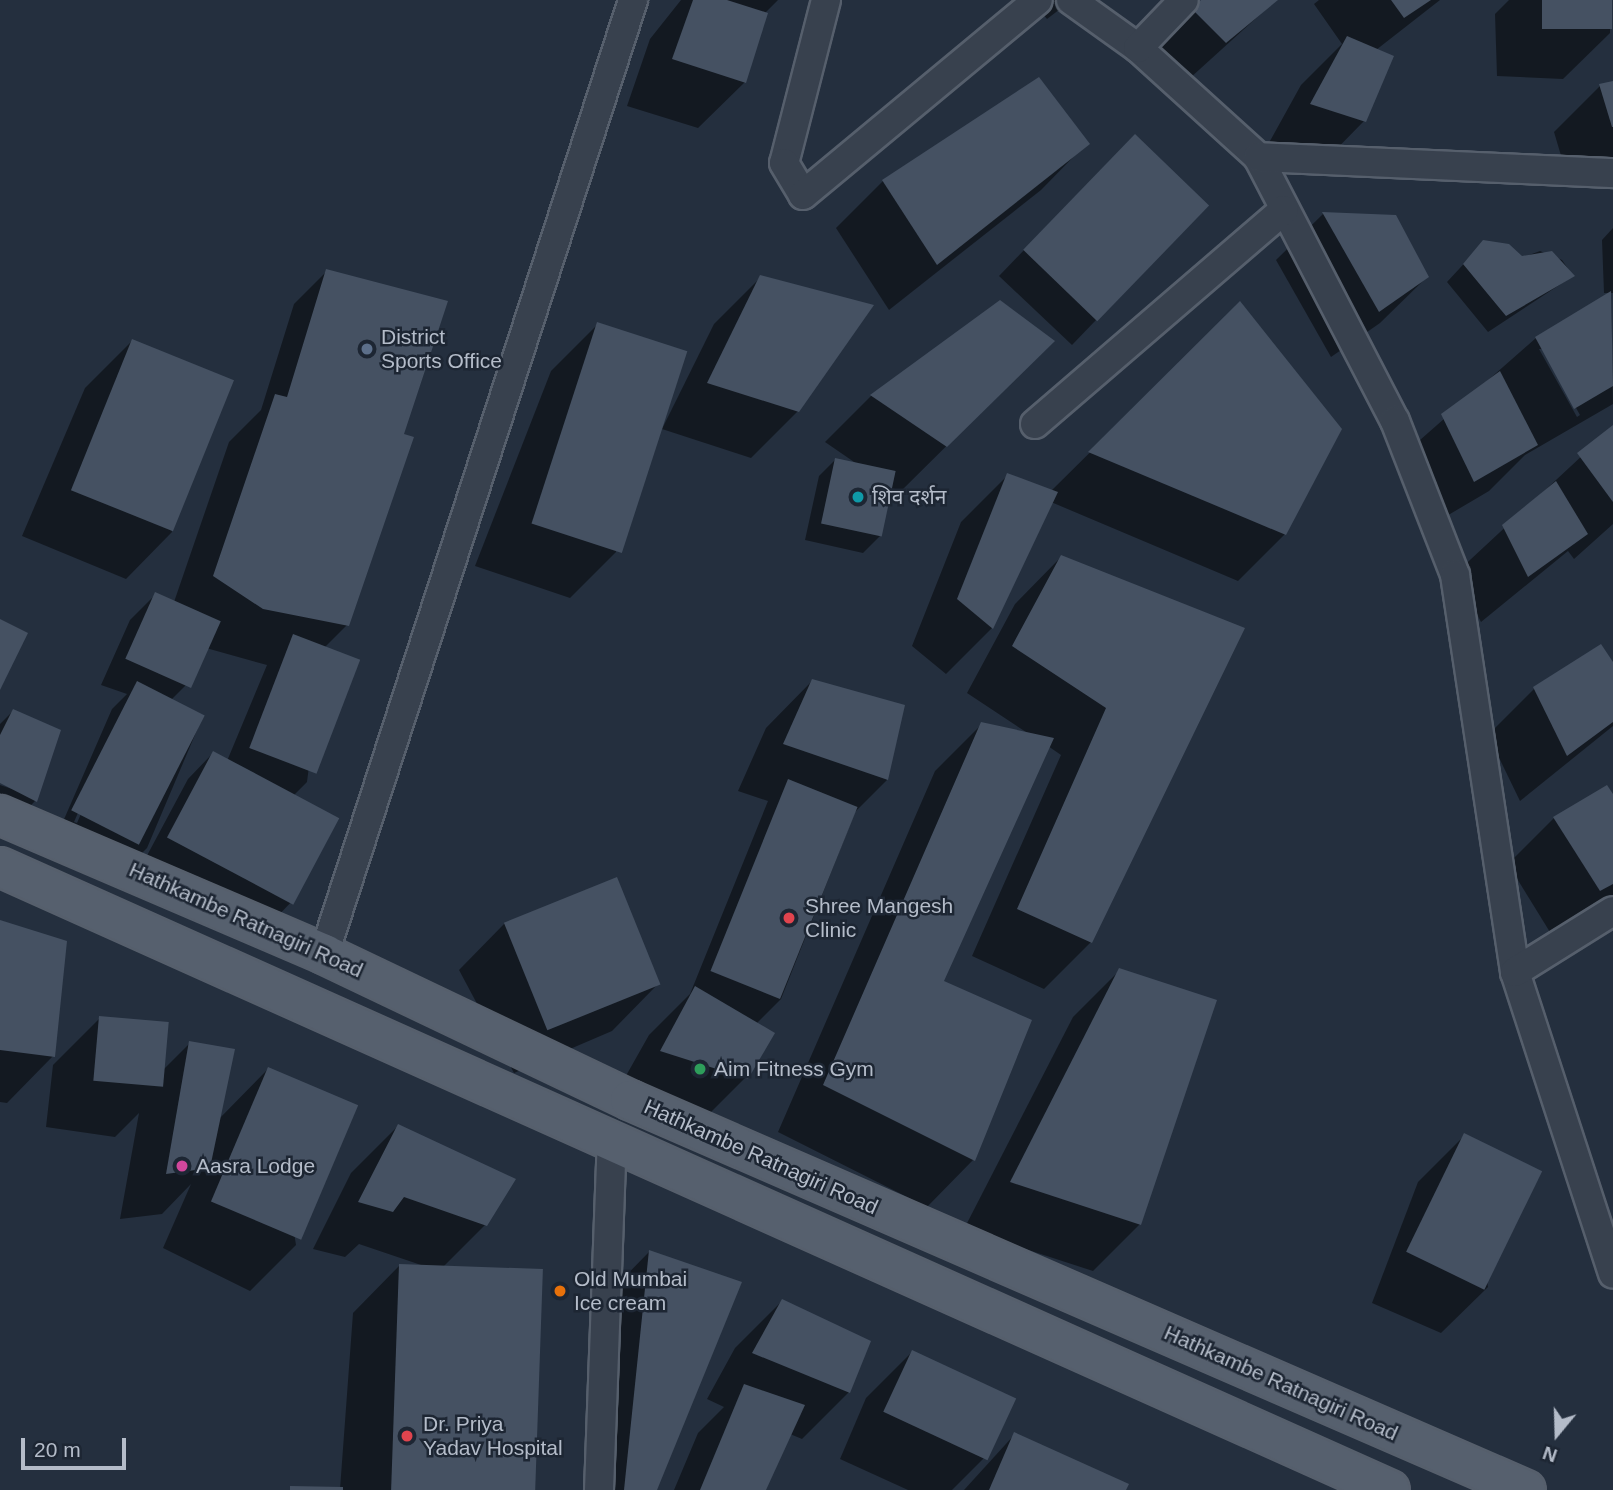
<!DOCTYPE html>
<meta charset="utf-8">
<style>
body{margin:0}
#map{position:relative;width:1613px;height:1490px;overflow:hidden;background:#242f3e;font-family:Helvetica,"Noto Sans Devanagari",sans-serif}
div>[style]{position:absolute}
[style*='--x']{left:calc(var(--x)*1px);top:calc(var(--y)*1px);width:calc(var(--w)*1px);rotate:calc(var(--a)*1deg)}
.shadow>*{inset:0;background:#0007}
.building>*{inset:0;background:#455162;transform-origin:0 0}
.roads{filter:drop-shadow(2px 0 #565f6c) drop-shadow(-2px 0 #565f6c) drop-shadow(0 2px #565f6c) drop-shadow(0 -2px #565f6c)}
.minor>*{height:28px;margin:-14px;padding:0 14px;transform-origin:14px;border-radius:14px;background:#38414e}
.primary>*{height:38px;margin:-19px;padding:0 19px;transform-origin:19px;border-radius:19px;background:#56606e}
.dots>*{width:19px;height:19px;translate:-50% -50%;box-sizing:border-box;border:4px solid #1d2633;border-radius:50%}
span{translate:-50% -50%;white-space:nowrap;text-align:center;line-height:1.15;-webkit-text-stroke:5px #1d2633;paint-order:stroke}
.poi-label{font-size:21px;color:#b4bcc9}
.left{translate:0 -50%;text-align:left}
.street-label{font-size:21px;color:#b4bcc9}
.north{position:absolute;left:1522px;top:1399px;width:70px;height:70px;-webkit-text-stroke:5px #1d2633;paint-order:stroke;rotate:199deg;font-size:19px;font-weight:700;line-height:28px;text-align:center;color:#b4bcc9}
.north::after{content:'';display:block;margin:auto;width:24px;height:32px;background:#b4bcc9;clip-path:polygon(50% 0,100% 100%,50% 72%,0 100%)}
.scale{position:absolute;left:21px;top:1438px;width:105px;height:32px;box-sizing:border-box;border:4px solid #b4bcc9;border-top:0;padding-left:9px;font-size:21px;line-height:24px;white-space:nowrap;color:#b4bcc9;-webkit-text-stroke:5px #1d2633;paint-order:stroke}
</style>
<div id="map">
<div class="shadow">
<i style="clip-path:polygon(681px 0,778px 0,764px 14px,745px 82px,698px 128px,627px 106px,650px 39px)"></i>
<i style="clip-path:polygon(1031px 0,1072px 0,1047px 19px)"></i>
<i style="clip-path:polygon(1204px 0,1276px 0,1179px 88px,1147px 56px)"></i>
<i style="clip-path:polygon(1319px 0,1440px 0,1376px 50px,1364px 121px,1318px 168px,1265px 150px,1301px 85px,1342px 44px,1314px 4px)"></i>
<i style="clip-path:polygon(1509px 0,1610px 0,1610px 33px,1563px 79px,1497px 76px,1495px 14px)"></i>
<i style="clip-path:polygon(1039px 80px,1087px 143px,1041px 190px,889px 310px,836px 228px,883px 181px)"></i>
<i style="clip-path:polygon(1613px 83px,1613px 161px,1565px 169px,1554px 132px,1600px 86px)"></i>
<i style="clip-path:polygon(1109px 162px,1097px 319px,1072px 345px,999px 276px)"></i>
<i style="clip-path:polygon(1323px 214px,1395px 217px,1427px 277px,1380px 323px,1331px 357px,1276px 260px)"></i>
<i style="clip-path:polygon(1613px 228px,1613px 293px,1604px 293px,1602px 240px)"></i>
<i style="clip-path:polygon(1484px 242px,1521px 258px,1540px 251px,1562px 260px,1573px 276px,1488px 332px,1447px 282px)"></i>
<i style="clip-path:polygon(evenodd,327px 271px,401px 435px,347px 625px,324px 648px,307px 782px,293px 796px,336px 819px,297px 896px,272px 922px,143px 863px,188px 779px,213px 753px,227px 761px,267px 665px,206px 648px,189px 682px,171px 700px,203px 716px,147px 848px,121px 874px,55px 840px,112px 709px,127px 694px,101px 685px,130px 620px,156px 594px,174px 602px,229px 442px,261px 410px,294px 304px,327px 271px,122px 712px,125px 712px,77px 823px,74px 822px,122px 712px)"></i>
<i style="clip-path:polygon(761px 277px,798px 411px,751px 458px,662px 429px,714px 324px)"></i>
<i style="clip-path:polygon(evenodd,1611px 293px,1613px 404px,1525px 455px,1489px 491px,1428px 527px,1395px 462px,1536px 338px,1611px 293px,1539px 349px,1543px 349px,1580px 415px,1577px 417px,1539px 349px)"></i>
<i style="clip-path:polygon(1000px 303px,1006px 387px,899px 493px,890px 487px,880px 536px,863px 553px,805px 540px,819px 476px,836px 459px,857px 464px,825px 442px,871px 396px)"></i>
<i style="clip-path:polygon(1240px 304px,1340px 429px,1285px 534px,1238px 581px,1051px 502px,992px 628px,946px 674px,912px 646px,961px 522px,1008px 475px,1051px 491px)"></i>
<i style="clip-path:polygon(598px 324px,616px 552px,570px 598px,475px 566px,551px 371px)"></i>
<i style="clip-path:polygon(132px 341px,172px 532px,126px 579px,22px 536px,85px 388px)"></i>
<i style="clip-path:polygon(1613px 427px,1613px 524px,1574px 559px,1568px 551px,1481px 622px,1456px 573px)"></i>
<i style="clip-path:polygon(1061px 557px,1243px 629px,1091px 942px,1044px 989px,972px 956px,1061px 755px,1048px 746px,941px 981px,1030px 1021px,973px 1160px,927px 1207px,778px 1132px,935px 771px,982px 724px,1029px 734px,967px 693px,1015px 604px)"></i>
<i style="clip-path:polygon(1613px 666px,1613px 726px,1520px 801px,1488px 735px,1534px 689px)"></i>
<i style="clip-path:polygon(812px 681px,887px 780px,855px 812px,781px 999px,756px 1024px,746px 1077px,699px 1124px,614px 1097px,649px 1035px,690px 994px,768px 801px,738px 791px,766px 728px)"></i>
<i style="clip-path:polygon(13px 711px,59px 731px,35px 801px,10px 827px,0 821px,0 785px,24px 793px,0 781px,0 724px)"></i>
<i style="clip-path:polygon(1613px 797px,1613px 900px,1553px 937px,1508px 864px,1554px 818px)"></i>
<i style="clip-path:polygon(0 922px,53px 1056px,7px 1103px,0 1102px)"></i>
<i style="clip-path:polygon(505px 923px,658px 984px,612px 1031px,514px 1073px,459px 970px)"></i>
<i style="clip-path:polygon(1120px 970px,1140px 1224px,1093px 1271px,964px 1229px,1073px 1017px)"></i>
<i style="clip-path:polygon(100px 1018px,164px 1069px,190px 1043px,218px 1120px,268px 1069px,296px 1245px,250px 1291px,163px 1248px,191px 1184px,162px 1214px,120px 1219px,139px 1113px,115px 1137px,46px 1127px,53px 1065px)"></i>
<i style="clip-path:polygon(398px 1126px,486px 1224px,442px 1268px,529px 1490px,289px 1490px,340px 1489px,353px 1313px,399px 1266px,424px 1266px,359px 1244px,345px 1257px,313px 1249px,351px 1173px)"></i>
<i style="clip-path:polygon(1465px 1135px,1488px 1287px,1441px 1333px,1372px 1303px,1418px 1182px)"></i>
<i style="clip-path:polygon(649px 1252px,655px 1490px,583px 1490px,603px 1299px)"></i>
<i style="clip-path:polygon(782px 1301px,849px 1392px,802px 1439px,790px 1434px,764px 1490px,674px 1490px,698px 1433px,724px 1407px,707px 1399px,735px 1348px)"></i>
<i style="clip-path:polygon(912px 1352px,985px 1457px,952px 1490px,908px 1490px,840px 1459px,866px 1398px)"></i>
<i style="clip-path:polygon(1015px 1434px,1124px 1490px,964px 1490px)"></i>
</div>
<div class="building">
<i style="clip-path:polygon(693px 0,727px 0,768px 13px,746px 83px,672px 59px)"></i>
<i style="clip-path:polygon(1201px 0,1278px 0,1226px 43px,1192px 9px)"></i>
<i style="clip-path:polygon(1391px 0,1431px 0,1404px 18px)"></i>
<i style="left:1542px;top:0;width:70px;height:29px"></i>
<i style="clip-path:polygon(1347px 36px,1394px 56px,1366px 122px,1310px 104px)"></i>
<i style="clip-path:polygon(1039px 77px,1090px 144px,937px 265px,882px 180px)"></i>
<i style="clip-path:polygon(1613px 81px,1613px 127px,1612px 127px,1599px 84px)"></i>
<i style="left:1135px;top:134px;width:103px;height:161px;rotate:44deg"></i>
<i style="clip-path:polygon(1322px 212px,1396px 215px,1429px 277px,1379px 312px)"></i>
<i style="clip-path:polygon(1483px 240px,1509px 244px,1522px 256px,1552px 251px,1575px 276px,1506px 316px,1463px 264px)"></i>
<i style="clip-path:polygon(326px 269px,448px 301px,404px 434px,414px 437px,349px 626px,263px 609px,213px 576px,275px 394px,287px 397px)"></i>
<i style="clip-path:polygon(760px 275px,874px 305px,799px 412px,707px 383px)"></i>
<i style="clip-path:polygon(1611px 291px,1613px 386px,1574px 409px,1535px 337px)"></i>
<i style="clip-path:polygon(1000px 300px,1055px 341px,947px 447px,870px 395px)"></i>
<i style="clip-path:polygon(1240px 301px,1342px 429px,1286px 535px,1088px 452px)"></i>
<i style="left:597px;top:322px;width:95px;height:212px;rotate:18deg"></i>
<i style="left:132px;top:339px;width:110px;height:163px;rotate:22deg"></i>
<i style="clip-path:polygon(1500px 371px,1538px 445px,1474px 482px,1441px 414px)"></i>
<i style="clip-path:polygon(1613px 425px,1613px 502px,1577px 453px)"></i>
<i style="left:835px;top:458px;width:62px;height:67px;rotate:12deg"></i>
<i style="clip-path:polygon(1007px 473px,1058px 492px,993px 629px,957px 599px)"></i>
<i style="clip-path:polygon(1556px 481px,1588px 534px,1528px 577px,1502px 525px)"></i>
<i style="clip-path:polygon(1061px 555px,1245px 628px,1092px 943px,1017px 909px,1106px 708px,1012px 646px)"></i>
<i style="left:155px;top:592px;width:72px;height:73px;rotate:24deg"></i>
<i style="clip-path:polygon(0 619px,28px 633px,0 690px)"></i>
<i style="left:293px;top:634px;width:72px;height:122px;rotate:21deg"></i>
<i style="clip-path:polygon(1601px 644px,1613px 662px,1613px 722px,1567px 756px,1533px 687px)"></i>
<i style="clip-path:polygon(812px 679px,905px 705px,888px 780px,783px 744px)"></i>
<i style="left:137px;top:681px;width:76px;height:145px;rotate:27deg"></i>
<i style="clip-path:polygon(13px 709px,61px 730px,37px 802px,0 783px,0 735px)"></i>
<i style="clip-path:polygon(981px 722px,1054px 738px,944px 981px,1032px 1020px,975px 1161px,823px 1085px)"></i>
<i style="left:213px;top:751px;width:143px;height:98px;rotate:28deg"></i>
<i style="left:788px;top:779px;width:75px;height:207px;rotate:22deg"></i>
<i style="clip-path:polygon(1607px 785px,1613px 794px,1613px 884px,1600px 891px,1553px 817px)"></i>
<i style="left:617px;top:877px;width:116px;height:122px;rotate:68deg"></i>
<i style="clip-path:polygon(0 920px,67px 941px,55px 1057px,0 1050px)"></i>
<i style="clip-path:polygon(1119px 968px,1217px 1000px,1141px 1225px,1010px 1182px)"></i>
<i style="clip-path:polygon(695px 986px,775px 1033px,748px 1079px,660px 1051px)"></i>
<i style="left:99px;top:1016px;width:70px;height:65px;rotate:5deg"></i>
<i style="clip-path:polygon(189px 1041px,235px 1049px,210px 1168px,166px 1174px)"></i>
<i style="left:268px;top:1067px;width:98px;height:146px;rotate:23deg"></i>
<i style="clip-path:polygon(398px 1124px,516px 1179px,487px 1226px,404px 1197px,393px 1212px,358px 1202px)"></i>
<i style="left:1464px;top:1133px;width:87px;height:132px;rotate:26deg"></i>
<i style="clip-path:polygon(649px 1250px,742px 1282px,657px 1490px,624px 1490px)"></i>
<i style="left:399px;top:1264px;width:144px;height:227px;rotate:2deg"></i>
<i style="clip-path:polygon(782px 1299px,871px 1341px,850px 1393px,752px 1353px)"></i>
<i style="left:912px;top:1350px;width:115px;height:68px;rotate:25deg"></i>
<i style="clip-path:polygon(744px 1384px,805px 1405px,766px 1490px,700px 1490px)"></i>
<i style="clip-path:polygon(1014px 1432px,1129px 1484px,1126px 1490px,989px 1490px)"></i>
<i style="clip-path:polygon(290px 1486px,343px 1487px,343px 1490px,290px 1490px)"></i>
</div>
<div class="roads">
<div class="minor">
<i style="--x:826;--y:0;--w:168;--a:104.4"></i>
<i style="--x:784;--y:163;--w:37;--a:59"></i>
<i style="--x:803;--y:195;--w:305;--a:-39.7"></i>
<i style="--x:1071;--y:0;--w:82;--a:35.6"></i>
<i style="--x:1138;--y:48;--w:162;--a:42.2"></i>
<i style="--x:1258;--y:157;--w:297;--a:62.6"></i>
<i style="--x:1395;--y:421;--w:165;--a:68.7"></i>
<i style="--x:1455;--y:575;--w:402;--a:81.4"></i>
<i style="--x:1515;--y:972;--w:317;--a:72"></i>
<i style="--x:1138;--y:48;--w:66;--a:-46.2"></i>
<i style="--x:1258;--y:157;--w:355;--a:2.6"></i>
<i style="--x:1035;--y:424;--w:328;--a:-40.7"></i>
<i style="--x:324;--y:954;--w:1003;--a:-72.05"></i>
<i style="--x:1515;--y:972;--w:115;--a:-31.9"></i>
<i style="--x:599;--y:1490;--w:351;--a:-87.9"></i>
</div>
<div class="primary">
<i style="--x:0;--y:815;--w:353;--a:23.2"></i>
<i style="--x:324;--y:954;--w:339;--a:25.5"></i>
<i style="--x:630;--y:1100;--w:977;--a:23.52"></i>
<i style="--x:0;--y:867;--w:1523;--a:24.14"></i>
</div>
</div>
<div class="dots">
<i style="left:367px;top:349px;background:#5c6f8a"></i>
<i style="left:858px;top:497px;background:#0f9aa8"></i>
<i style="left:789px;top:918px;background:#e0444e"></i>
<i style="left:700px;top:1069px;background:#2e9e5b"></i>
<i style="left:182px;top:1166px;background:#d1479c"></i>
<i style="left:560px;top:1291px;background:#e8710a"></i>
<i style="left:407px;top:1436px;background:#e0444e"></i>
</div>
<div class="poi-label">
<span class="left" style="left:381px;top:349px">District<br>Sports Office</span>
<span class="left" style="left:872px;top:497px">शिव दर्शन</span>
<span class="left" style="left:805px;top:918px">Shree Mangesh<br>Clinic</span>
<span class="left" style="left:714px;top:1069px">Aim Fitness Gym</span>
<span class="left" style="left:196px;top:1166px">Aasra Lodge</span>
<span class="left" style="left:574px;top:1291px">Old Mumbai<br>Ice cream</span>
<span class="left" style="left:423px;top:1436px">Dr. Priya<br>Yadav Hospital</span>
</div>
<div class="street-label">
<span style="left:246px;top:920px;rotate:24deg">Hathkambe Ratnagiri Road</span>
<span style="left:761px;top:1157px;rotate:24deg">Hathkambe Ratnagiri Road</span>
<span style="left:1281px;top:1383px;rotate:24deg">Hathkambe Ratnagiri Road</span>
</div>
<div class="north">N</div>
<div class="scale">20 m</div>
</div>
